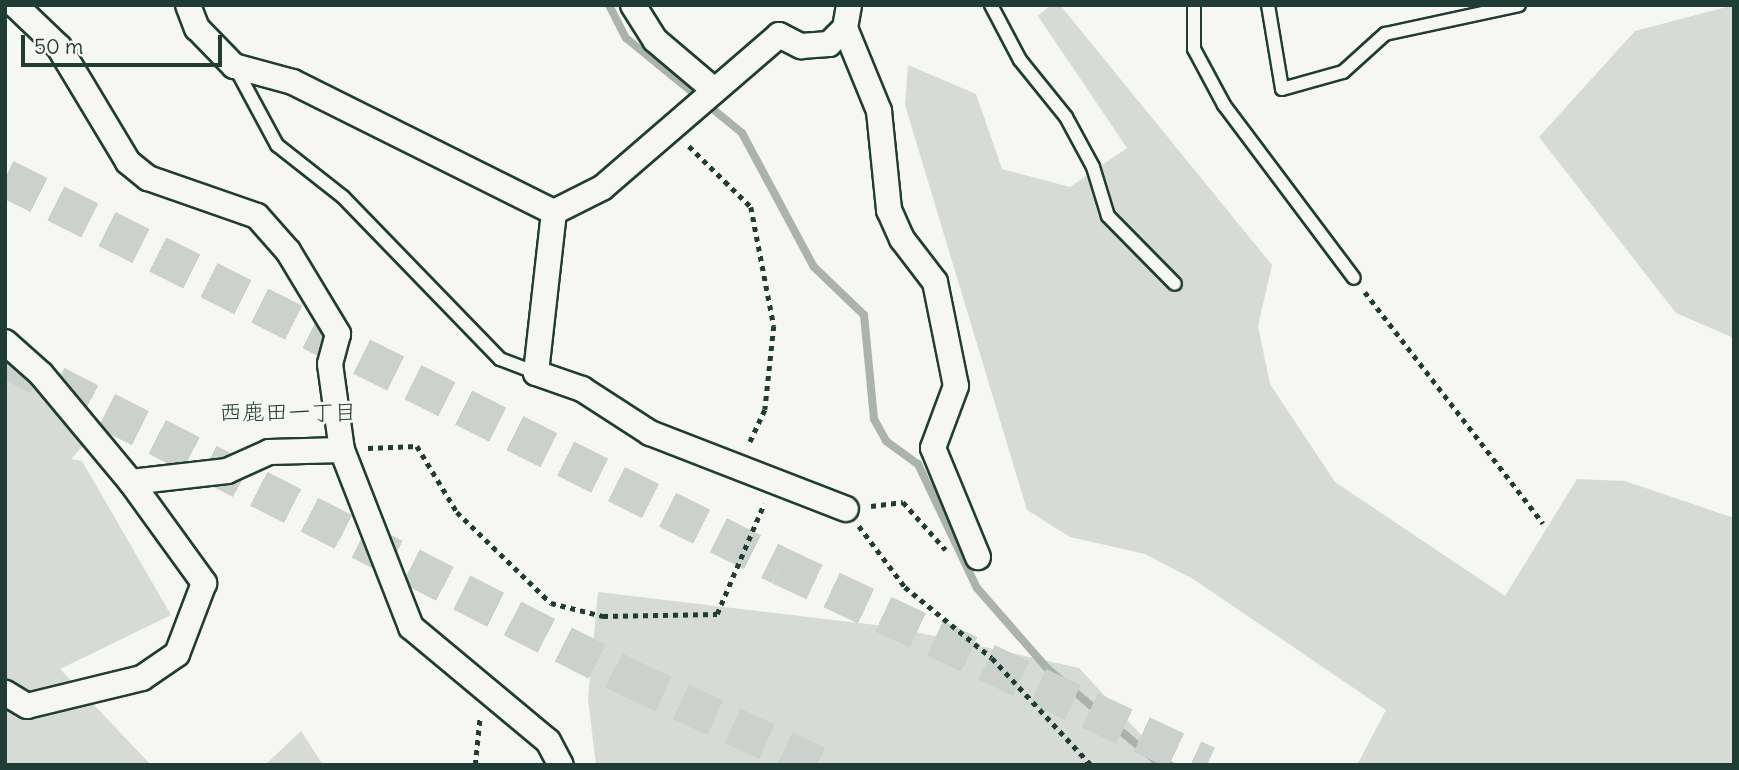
<!DOCTYPE html>
<meta charset="utf-8">
<style>
body{margin:0}
#map{position:relative;width:1739px;height:770px;overflow:hidden;background:#f6f6f2;font-family:Delius,"Klee One",sans-serif}
div>[style]{position:absolute}
[style*='--x']{left:calc(var(--x)*1px);top:calc(var(--y)*1px);width:calc(var(--w)*1px);rotate:calc(var(--a)*1deg)}
.green>*{inset:0;background:#d6dbd6}
.stream>*{height:8px;margin:-4px;padding:0 4px;transform-origin:4px;border-radius:4px;background:#aab3ae}
.trunk-tunnel>*{height:38px;margin-top:-19px;transform-origin:0;background:repeating-linear-gradient(90deg,#cbd1cc 0 38px,transparent 0 57px)}
.path>*{height:4.5px;margin-top:-2.25px;transform-origin:0;background:repeating-linear-gradient(90deg,#1f3d34 0 5px,transparent 0 10px)}
.roads{filter:drop-shadow(2px 0 #1f3d34) drop-shadow(-2px 0 #1f3d34) drop-shadow(0 2px #1f3d34) drop-shadow(0 -2px #1f3d34)}
.service>*{height:12px;margin:-6px;padding:0 6px;transform-origin:6px;border-radius:6px;background:#f6f6f2}
.minor>*{height:24px;margin:-12px;padding:0 12px;transform-origin:12px;border-radius:12px;background:#f6f6f2}
span{translate:-50% -50%;white-space:nowrap;text-align:center;line-height:1.15;-webkit-text-stroke:6px #f6f6f2;paint-order:stroke}
.neighbourhood-label{font-size:23px;color:#1f3d34}
.frame{position:absolute;inset:0;border:7px solid #1f3d34;pointer-events:none}
.scale{position:absolute;left:21px;top:35px;width:201px;height:32px;box-sizing:border-box;border:4px solid #1f3d34;border-top:0;padding-left:9px;font-size:21px;line-height:24px;white-space:nowrap;color:#1f3d34;-webkit-text-stroke:5px #f6f6f2;paint-order:stroke}
</style>
<div id="map">
<div class="green">
<i style="clip-path:polygon(1051px 5px,1060px 5px,1272px 265px,1258px 326px,1270px 384px,1335px 482px,1505px 596px,1577px 479px,1625px 481px,1734px 518px,1734px 765px,1357px 765px,1386px 710px,1193px 579px,1145px 554px,1070px 537px,1027px 510px,905px 105px,908px 65px,976px 94px,1002px 169px,1070px 187px,1127px 148px,1038px 16px)"></i>
<i style="clip-path:polygon(1734px 5px,1734px 338px,1676px 313px,1539px 137px,1635px 31px)"></i>
<i style="clip-path:polygon(5px 352px,84px 445px,71px 459px,82px 461px,171px 615px,60px 669px,151px 765px,5px 765px)"></i>
<i style="clip-path:polygon(598px 592px,893px 627px,1079px 668px,1169px 765px,596px 765px,588px 699px)"></i>
<i style="clip-path:polygon(301px 731px,323px 765px,264px 765px,265px 765px)"></i>
</div>
<div class="stream">
<i style="--x:609;--y:5;--w:37;--a:63"></i>
<i style="--x:626;--y:38;--w:150;--a:39.3"></i>
<i style="--x:742;--y:133;--w:152;--a:61.8"></i>
<i style="--x:814;--y:267;--w:69;--a:43.8"></i>
<i style="--x:864;--y:315;--w:104;--a:84.5"></i>
<i style="--x:874;--y:419;--w:25;--a:61"></i>
<i style="--x:886;--y:441;--w:39;--a:36"></i>
<i style="--x:918;--y:464;--w:137;--a:64.6"></i>
<i style="--x:977;--y:588;--w:108;--a:48.8"></i>
<i style="--x:1048;--y:669;--w:140;--a:40.4"></i>
<i style="--x:1155;--y:760;--w:16;--a:18"></i>
</div>
<div class="trunk-tunnel">
<i style="--x:5;--y:178;--w:867;--a:26.59"></i>
<i style="--x:780;--y:566;--w:471;--a:25"></i>
<i style="--x:5;--y:359;--w:701;--a:27.08"></i>
<i style="--x:629;--y:678;--w:207;--a:24.8"></i>
</div>
<div class="path">
<i style="--x:689;--y:146;--w:87;--a:44.5"></i>
<i style="--x:751;--y:207;--w:121;--a:79.1"></i>
<i style="--x:774;--y:326;--w:84;--a:96.1"></i>
<i style="--x:765;--y:410;--w:38;--a:115"></i>
<i style="--x:1365;--y:292;--w:292;--a:52.4"></i>
<i style="--x:368;--y:448;--w:49;--a:-2.3"></i>
<i style="--x:417;--y:446;--w:77;--a:58.8"></i>
<i style="--x:457;--y:512;--w:131;--a:44.1"></i>
<i style="--x:551;--y:603;--w:54;--a:14"></i>
<i style="--x:603;--y:616;--w:114;--a:-1"></i>
<i style="--x:717;--y:614;--w:120;--a:-66.9"></i>
<i style="--x:871;--y:506;--w:32;--a:-7"></i>
<i style="--x:903;--y:502;--w:64;--a:48.1"></i>
<i style="--x:859;--y:526;--w:76;--a:53"></i>
<i style="--x:905;--y:587;--w:112;--a:39.2"></i>
<i style="--x:992;--y:658;--w:146;--a:47.2"></i>
<i style="--x:475;--y:765;--w:49;--a:-84.2"></i>
</div>
<div class="roads">
<div class="service">
<i style="--x:991;--y:5;--w:62;--a:62.2"></i>
<i style="--x:1020;--y:60;--w:73;--a:51.1"></i>
<i style="--x:1066;--y:117;--w:57;--a:61.6"></i>
<i style="--x:1093;--y:167;--w:51;--a:73"></i>
<i style="--x:1108;--y:216;--w:95;--a:45.4"></i>
<i style="--x:1194;--y:5;--w:44;--a:90"></i>
<i style="--x:1194;--y:49;--w:64;--a:61.8"></i>
<i style="--x:1224;--y:105;--w:216;--a:53.1"></i>
<i style="--x:1268;--y:5;--w:85;--a:80.5"></i>
<i style="--x:1282;--y:89;--w:63;--a:-15.6"></i>
<i style="--x:1343;--y:72;--w:57;--a:-42.1"></i>
<i style="--x:1385;--y:34;--w:137;--a:-12.2"></i>
<i style="--x:235;--y:67;--w:89;--a:61.7"></i>
<i style="--x:277;--y:145;--w:84;--a:38.2"></i>
<i style="--x:343;--y:197;--w:226;--a:45.9"></i>
<i style="--x:500;--y:359;--w:39;--a:21"></i>
</div>
<div class="minor">
<i style="--x:15;--y:5;--w:61;--a:43.7"></i>
<i style="--x:59;--y:47;--w:134;--a:59"></i>
<i style="--x:128;--y:162;--w:26;--a:39"></i>
<i style="--x:148;--y:178;--w:115;--a:19.2"></i>
<i style="--x:257;--y:216;--w:47;--a:48.5"></i>
<i style="--x:288;--y:251;--w:97;--a:58.9"></i>
<i style="--x:338;--y:334;--w:31;--a:105"></i>
<i style="--x:330;--y:364;--w:87;--a:82.1"></i>
<i style="--x:342;--y:450;--w:190;--a:68.7"></i>
<i style="--x:411;--y:627;--w:178;--a:39.8"></i>
<i style="--x:548;--y:741;--w:27;--a:62"></i>
<i style="--x:188;--y:5;--w:25;--a:69"></i>
<i style="--x:197;--y:28;--w:53;--a:45.8"></i>
<i style="--x:234;--y:66;--w:61;--a:15.2"></i>
<i style="--x:293;--y:82;--w:292;--a:26.5"></i>
<i style="--x:633;--y:5;--w:41;--a:57.8"></i>
<i style="--x:655;--y:40;--w:76;--a:40.2"></i>
<i style="--x:845;--y:28;--w:90;--a:67.7"></i>
<i style="--x:879;--y:111;--w:100;--a:84.2"></i>
<i style="--x:889;--y:210;--w:32;--a:66"></i>
<i style="--x:902;--y:239;--w:54;--a:52.5"></i>
<i style="--x:935;--y:282;--w:106;--a:78.6"></i>
<i style="--x:956;--y:386;--w:66;--a:110.4"></i>
<i style="--x:933;--y:448;--w:118;--a:67.6"></i>
<i style="--x:554;--y:212;--w:162;--a:96.4"></i>
<i style="--x:536;--y:373;--w:49;--a:19.2"></i>
<i style="--x:582;--y:389;--w:81;--a:32.9"></i>
<i style="--x:650;--y:433;--w:210;--a:21.2"></i>
<i style="--x:554;--y:212;--w:54;--a:-26.6"></i>
<i style="--x:602;--y:188;--w:234;--a:-40.8"></i>
<i style="--x:779;--y:35;--w:25;--a:27"></i>
<i style="--x:801;--y:46;--w:28;--a:-4"></i>
<i style="--x:829;--y:44;--w:23;--a:-45"></i>
<i style="--x:845;--y:28;--w:23;--a:-80"></i>
<i style="--x:5;--y:342;--w:48;--a:41.6"></i>
<i style="--x:41;--y:374;--w:141;--a:50.2"></i>
<i style="--x:131;--y:482;--w:125;--a:54.1"></i>
<i style="--x:204;--y:583;--w:76;--a:110.8"></i>
<i style="--x:177;--y:654;--w:42;--a:145.6"></i>
<i style="--x:142;--y:678;--w:118;--a:166.3"></i>
<i style="--x:27;--y:706;--w:26;--a:-149"></i>
<i style="--x:131;--y:482;--w:97;--a:-6.5"></i>
<i style="--x:227;--y:471;--w:46;--a:-24.3"></i>
<i style="--x:269;--y:452;--w:73;--a:-1.6"></i>
</div>
</div>
<div class="neighbourhood-label">
<span style="left:288px;top:412px">西鹿田一丁目</span>
</div>
<div class="frame"></div>
<div class="scale">50 m</div>
</div>
